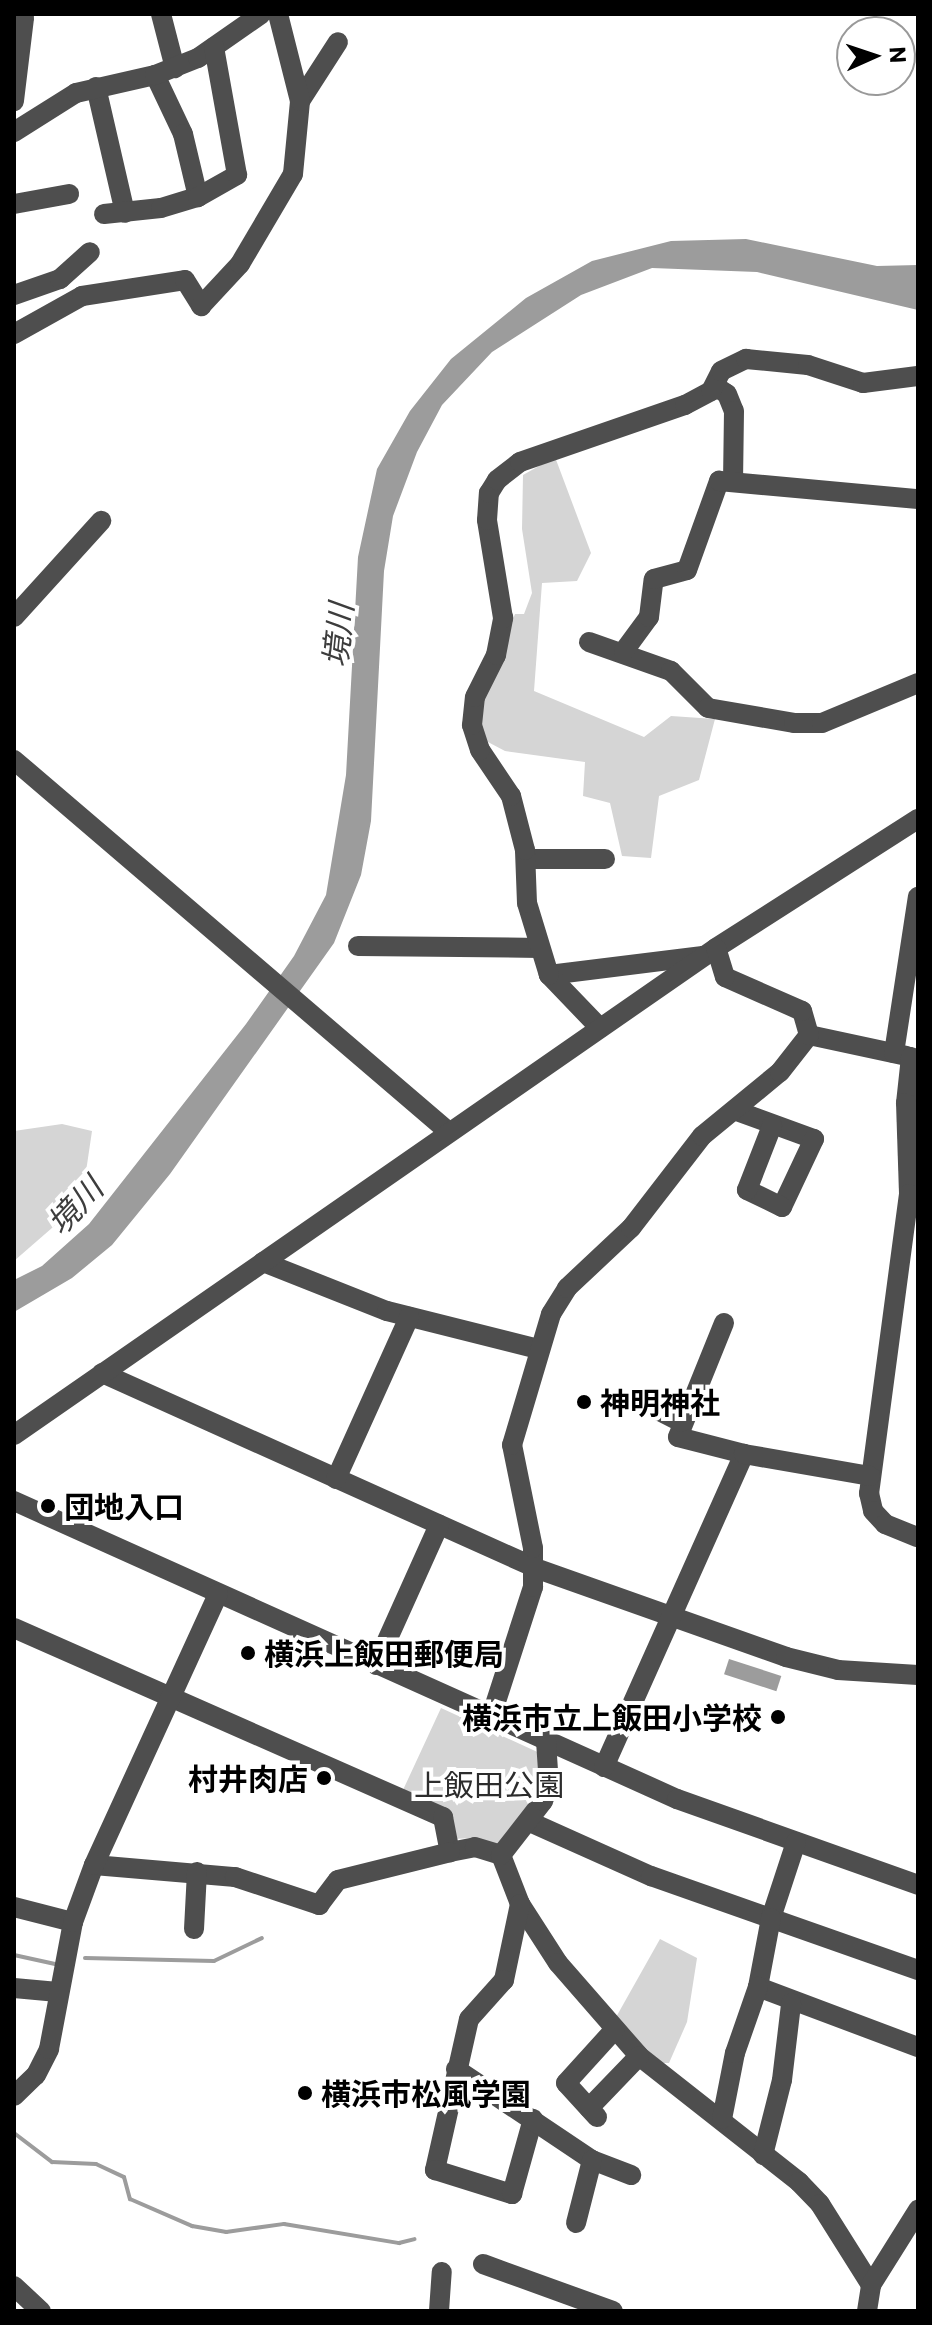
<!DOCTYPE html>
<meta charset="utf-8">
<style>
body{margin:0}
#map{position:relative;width:932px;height:2325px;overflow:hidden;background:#fff;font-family:Commissioner,"Noto Sans JP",sans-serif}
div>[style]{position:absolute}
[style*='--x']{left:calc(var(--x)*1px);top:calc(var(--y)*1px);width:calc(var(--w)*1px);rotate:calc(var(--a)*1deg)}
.green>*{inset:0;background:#d5d5d5}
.water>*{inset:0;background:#9c9c9c;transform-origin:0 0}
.stream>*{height:4px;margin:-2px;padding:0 2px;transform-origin:2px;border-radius:2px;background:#9c9c9c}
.minor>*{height:20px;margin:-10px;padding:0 10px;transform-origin:10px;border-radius:10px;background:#4e4e4e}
.dots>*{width:22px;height:22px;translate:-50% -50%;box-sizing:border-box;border:4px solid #fff;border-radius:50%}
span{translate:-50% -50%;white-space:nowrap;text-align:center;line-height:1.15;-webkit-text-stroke:8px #fff;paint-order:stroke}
.poi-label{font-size:30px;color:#000;font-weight:700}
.left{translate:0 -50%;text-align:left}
.right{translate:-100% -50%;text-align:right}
.park-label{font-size:30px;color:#2c2c2c}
.water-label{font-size:32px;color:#3d3d3d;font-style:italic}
.frame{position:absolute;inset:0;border:16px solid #000;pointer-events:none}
.north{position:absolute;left:836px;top:16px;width:80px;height:80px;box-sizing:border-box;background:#fff;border:2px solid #999;border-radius:50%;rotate:87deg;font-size:22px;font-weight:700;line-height:32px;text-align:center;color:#000}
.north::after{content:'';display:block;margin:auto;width:28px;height:36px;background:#000;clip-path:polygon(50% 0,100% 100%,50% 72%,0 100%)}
</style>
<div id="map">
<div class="green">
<i style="clip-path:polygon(555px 457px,591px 553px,577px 581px,542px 583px,534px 691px,644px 737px,671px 716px,715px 719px,699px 780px,659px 796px,651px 858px,622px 856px,610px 803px,583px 796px,585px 762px,505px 751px,486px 741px,479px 720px,487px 683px,515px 614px,524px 614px,532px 593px,522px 529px,523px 475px)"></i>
<i style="clip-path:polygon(62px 1124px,92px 1131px,84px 1185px,60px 1221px,14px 1261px,14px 1131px)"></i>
<i style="clip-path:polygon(441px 1708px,544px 1755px,539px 1793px,501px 1847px,472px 1838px,454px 1839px,403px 1790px)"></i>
<i style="clip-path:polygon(660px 1939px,697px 1958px,687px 2022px,669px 2063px,655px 2063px,615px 2019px)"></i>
</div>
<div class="water">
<i style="clip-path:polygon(746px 239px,877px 266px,918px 265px,918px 310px,757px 272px,652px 268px,581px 295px,492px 352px,442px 405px,417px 452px,393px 516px,384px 571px,371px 821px,361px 875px,334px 943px,170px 1174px,112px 1245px,72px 1278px,14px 1312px,14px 1280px,42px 1266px,89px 1224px,246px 1024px,294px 956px,326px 895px,346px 775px,358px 557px,377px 469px,410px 411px,451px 359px,526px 298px,592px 261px,671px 241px)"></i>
<i style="left:729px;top:1659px;width:55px;height:16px;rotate:18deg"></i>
</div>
<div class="stream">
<i style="--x:14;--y:1955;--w:42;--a:12.4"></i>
<i style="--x:85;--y:1958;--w:129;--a:1.3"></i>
<i style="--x:214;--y:1961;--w:53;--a:-25.6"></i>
<i style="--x:14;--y:2133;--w:48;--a:37.3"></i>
<i style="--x:52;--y:2162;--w:44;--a:2.6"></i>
<i style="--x:96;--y:2164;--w:31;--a:25"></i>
<i style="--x:124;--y:2177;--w:23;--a:75"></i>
<i style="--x:130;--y:2199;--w:68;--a:23.5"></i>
<i style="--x:192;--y:2226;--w:35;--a:10"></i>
<i style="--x:226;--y:2232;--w:59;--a:-7.9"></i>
<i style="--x:284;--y:2224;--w:117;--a:9.4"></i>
<i style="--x:399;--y:2243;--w:16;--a:-14"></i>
</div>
<div class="minor">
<i style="--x:161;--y:14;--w:56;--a:75.5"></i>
<i style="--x:14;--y:16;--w:10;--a:11"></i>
<i style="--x:24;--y:18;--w:84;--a:96.9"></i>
<i style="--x:155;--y:75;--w:65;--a:64.6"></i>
<i style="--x:183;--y:134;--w:65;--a:76.6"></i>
<i style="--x:96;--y:87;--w:129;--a:77"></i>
<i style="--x:300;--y:101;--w:70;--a:-57.2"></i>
<i style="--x:14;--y:132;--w:73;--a:-32.2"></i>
<i style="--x:76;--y:93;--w:81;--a:-12.8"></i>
<i style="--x:155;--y:75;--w:46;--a:-21.6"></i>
<i style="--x:198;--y:58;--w:77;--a:-34.9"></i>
<i style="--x:14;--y:204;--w:56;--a:-10.3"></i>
<i style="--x:104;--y:214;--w:57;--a:-6"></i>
<i style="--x:161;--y:208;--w:39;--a:-17"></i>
<i style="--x:198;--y:197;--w:45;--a:-29.4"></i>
<i style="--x:237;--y:175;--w:130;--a:-100.2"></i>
<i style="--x:14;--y:295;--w:49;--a:-19.2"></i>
<i style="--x:60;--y:279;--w:40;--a:-42"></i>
<i style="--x:14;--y:334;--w:78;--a:-29.2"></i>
<i style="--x:82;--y:296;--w:104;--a:-8.8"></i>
<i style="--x:185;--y:280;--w:31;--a:58"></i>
<i style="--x:201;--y:306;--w:57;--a:-47.1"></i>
<i style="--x:240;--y:264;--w:104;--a:-59.5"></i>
<i style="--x:293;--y:174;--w:73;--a:-84.5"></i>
<i style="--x:300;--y:101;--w:90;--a:-104.2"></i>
<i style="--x:715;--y:386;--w:14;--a:34"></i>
<i style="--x:727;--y:394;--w:18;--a:68"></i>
<i style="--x:734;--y:411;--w:71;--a:90.8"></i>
<i style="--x:14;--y:617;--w:130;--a:-47.8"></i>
<i style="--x:589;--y:642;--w:87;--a:19.5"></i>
<i style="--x:671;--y:671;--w:52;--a:45"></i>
<i style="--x:708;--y:708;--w:87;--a:9.9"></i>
<i style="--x:794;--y:723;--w:28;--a:0"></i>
<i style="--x:822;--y:723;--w:104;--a:-22.6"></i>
<i style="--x:624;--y:651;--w:42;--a:-53.7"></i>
<i style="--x:649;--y:617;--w:38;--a:-83"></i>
<i style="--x:654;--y:579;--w:34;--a:-15"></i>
<i style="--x:687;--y:570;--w:95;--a:-70.2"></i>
<i style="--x:719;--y:481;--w:200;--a:5.2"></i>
<i style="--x:14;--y:760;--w:572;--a:40.54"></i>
<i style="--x:526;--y:859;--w:79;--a:0"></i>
<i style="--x:358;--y:946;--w:182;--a:0.6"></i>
<i style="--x:549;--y:975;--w:153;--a:-7.1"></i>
<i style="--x:600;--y:1028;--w:74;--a:-133.9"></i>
<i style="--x:549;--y:975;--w:75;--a:-107"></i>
<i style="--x:527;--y:903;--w:53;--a:-92.2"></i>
<i style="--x:525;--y:850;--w:56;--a:-104.5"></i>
<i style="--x:511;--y:796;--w:55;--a:-124"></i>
<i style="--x:480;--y:750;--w:26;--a:-108"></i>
<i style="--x:472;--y:725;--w:28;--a:-84"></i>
<i style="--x:475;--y:697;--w:47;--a:-63.4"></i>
<i style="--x:496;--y:655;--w:38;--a:-79"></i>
<i style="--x:503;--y:618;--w:99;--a:-99.3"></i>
<i style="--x:487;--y:520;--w:27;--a:-86"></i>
<i style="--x:489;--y:493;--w:15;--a:-58"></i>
<i style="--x:497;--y:480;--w:29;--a:-38"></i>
<i style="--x:520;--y:462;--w:175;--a:-19.1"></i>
<i style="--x:685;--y:405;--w:30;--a:-28"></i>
<i style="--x:711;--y:391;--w:22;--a:-63"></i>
<i style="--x:721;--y:371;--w:28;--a:-26"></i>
<i style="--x:746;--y:359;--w:62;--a:5.5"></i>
<i style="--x:808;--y:365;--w:58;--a:18.1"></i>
<i style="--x:863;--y:383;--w:55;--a:-7.3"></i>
<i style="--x:809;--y:1035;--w:100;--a:12.1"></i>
<i style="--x:894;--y:1053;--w:158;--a:-81.3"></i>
<i style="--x:911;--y:1057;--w:46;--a:96.2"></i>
<i style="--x:906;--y:1103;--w:91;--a:88.1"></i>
<i style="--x:909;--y:1194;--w:302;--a:97.6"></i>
<i style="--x:869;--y:1493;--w:18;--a:77"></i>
<i style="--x:873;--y:1511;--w:18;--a:47"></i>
<i style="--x:885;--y:1524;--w:35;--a:22"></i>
<i style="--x:737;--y:1111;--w:82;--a:20"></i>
<i style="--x:814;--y:1139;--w:75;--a:115.2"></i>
<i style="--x:782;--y:1207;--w:39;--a:-154"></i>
<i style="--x:747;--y:1190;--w:69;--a:-68.7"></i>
<i style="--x:263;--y:1262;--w:133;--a:21.6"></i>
<i style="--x:387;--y:1311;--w:156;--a:14.1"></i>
<i style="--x:724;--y:1323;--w:123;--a:112"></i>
<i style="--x:678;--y:1437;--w:68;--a:14.4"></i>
<i style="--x:102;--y:1373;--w:475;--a:24.2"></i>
<i style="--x:535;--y:1568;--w:266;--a:19.5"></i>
<i style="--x:786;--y:1657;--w:54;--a:14"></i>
<i style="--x:838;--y:1670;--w:80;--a:3.6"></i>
<i style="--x:638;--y:1400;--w:48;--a:27.1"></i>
<i style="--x:14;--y:1435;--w:854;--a:-34.75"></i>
<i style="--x:716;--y:948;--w:240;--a:-32.6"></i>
<i style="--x:336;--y:1479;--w:178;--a:-65.7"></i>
<i style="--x:14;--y:1501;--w:727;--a:24.2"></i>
<i style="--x:677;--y:1799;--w:256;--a:19.6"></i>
<i style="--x:14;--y:1628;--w:469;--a:23.8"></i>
<i style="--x:443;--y:1817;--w:36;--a:79"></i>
<i style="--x:450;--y:1852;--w:25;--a:-11"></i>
<i style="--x:475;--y:1847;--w:27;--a:17"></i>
<i style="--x:501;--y:1855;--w:53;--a:68.8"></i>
<i style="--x:520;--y:1904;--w:70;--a:57.2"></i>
<i style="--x:558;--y:1963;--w:123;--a:48.9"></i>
<i style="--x:639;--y:2056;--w:204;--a:38.2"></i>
<i style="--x:799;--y:2182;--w:30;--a:46"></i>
<i style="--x:820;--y:2204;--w:96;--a:57.8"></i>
<i style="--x:376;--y:1665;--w:154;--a:-65.8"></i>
<i style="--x:491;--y:1717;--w:137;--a:-72.1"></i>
<i style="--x:533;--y:1587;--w:39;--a:-90"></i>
<i style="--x:533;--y:1548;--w:105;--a:-101.5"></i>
<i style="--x:512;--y:1445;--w:137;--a:-73.4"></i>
<i style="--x:551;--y:1314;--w:31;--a:-58"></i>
<i style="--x:567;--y:1288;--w:88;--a:-43.2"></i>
<i style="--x:631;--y:1228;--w:116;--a:-52.3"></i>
<i style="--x:702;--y:1136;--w:101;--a:-39.4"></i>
<i style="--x:780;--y:1072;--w:47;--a:-51.9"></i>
<i style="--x:809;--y:1035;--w:25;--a:-106"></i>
<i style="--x:802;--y:1011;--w:84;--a:-156.2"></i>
<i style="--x:725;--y:977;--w:30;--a:-107"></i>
<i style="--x:604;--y:1767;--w:343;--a:-65.9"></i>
<i style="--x:744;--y:1454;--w:128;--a:9.9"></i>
<i style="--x:530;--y:1822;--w:133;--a:24.1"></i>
<i style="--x:651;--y:1876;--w:283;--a:19.4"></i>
<i style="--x:796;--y:1842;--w:80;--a:108.2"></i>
<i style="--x:771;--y:1918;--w:70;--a:100.7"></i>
<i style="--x:758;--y:1987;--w:171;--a:20.6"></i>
<i style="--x:501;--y:1855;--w:68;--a:-52.1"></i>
<i style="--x:543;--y:1801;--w:17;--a:-69"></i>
<i style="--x:549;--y:1785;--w:44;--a:-93.9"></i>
<i style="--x:94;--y:1865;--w:142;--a:4.9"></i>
<i style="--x:235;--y:1877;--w:89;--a:18.4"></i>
<i style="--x:319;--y:1905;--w:31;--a:-53"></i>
<i style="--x:338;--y:1880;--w:115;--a:-14"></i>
<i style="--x:520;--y:1904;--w:78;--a:101.9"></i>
<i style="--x:504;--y:1980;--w:52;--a:131.9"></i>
<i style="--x:469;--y:2019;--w:155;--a:102.7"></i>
<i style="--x:435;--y:2170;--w:81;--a:17.3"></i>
<i style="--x:512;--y:2194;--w:78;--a:-74.4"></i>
<i style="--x:14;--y:1907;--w:61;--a:14.3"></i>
<i style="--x:194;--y:1929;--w:57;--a:-87"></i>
<i style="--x:14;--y:1988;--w:44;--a:5.2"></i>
<i style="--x:456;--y:2069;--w:164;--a:33.8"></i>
<i style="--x:592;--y:2160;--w:42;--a:21"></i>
<i style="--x:14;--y:2096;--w:30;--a:-44"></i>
<i style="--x:36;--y:2075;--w:29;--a:-63"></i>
<i style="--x:49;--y:2049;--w:129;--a:-79.3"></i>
<i style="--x:73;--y:1922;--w:61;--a:-69.8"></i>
<i style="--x:94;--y:1865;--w:298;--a:-65.4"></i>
<i style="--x:589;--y:2108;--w:72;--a:-46.1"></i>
<i style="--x:597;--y:2117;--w:46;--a:-132.4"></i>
<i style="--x:566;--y:2083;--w:73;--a:-47.8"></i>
<i style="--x:722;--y:2119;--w:67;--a:-78.9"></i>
<i style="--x:735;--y:2053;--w:70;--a:-70.8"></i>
<i style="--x:763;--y:2155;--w:77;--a:-75.8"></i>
<i style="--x:782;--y:2080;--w:77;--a:-83.2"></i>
<i style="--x:576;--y:2223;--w:65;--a:-75.7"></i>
<i style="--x:483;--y:2264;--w:138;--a:19.9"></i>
<i style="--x:14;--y:2286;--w:37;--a:43"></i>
<i style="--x:439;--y:2311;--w:39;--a:-86"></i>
<i style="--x:867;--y:2311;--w:26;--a:-81"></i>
<i style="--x:871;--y:2285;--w:89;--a:-57.9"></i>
</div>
<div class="dots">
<i style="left:584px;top:1402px;background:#000"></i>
<i style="left:48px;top:1506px;background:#000"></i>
<i style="left:248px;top:1653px;background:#000"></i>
<i style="left:778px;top:1717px;background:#000"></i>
<i style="left:324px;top:1778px;background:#000"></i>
<i style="left:305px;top:2093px;background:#000"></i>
</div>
<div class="poi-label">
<span class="left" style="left:600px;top:1402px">神明神社</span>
<span class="left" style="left:64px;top:1506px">団地入口</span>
<span class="left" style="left:264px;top:1653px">横浜上飯田郵便局</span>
<span class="right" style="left:762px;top:1717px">横浜市立上飯田小学校</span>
<span class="right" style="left:308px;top:1778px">村井肉店</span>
<span class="left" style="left:321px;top:2093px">横浜市松風学園</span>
</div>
<div class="park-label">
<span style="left:489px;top:1784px">上飯田公園</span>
</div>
<div class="water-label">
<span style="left:337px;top:635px;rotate:-84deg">境川</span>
<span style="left:74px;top:1205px;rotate:-47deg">境川</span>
</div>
<div class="frame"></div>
<div class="north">N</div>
</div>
